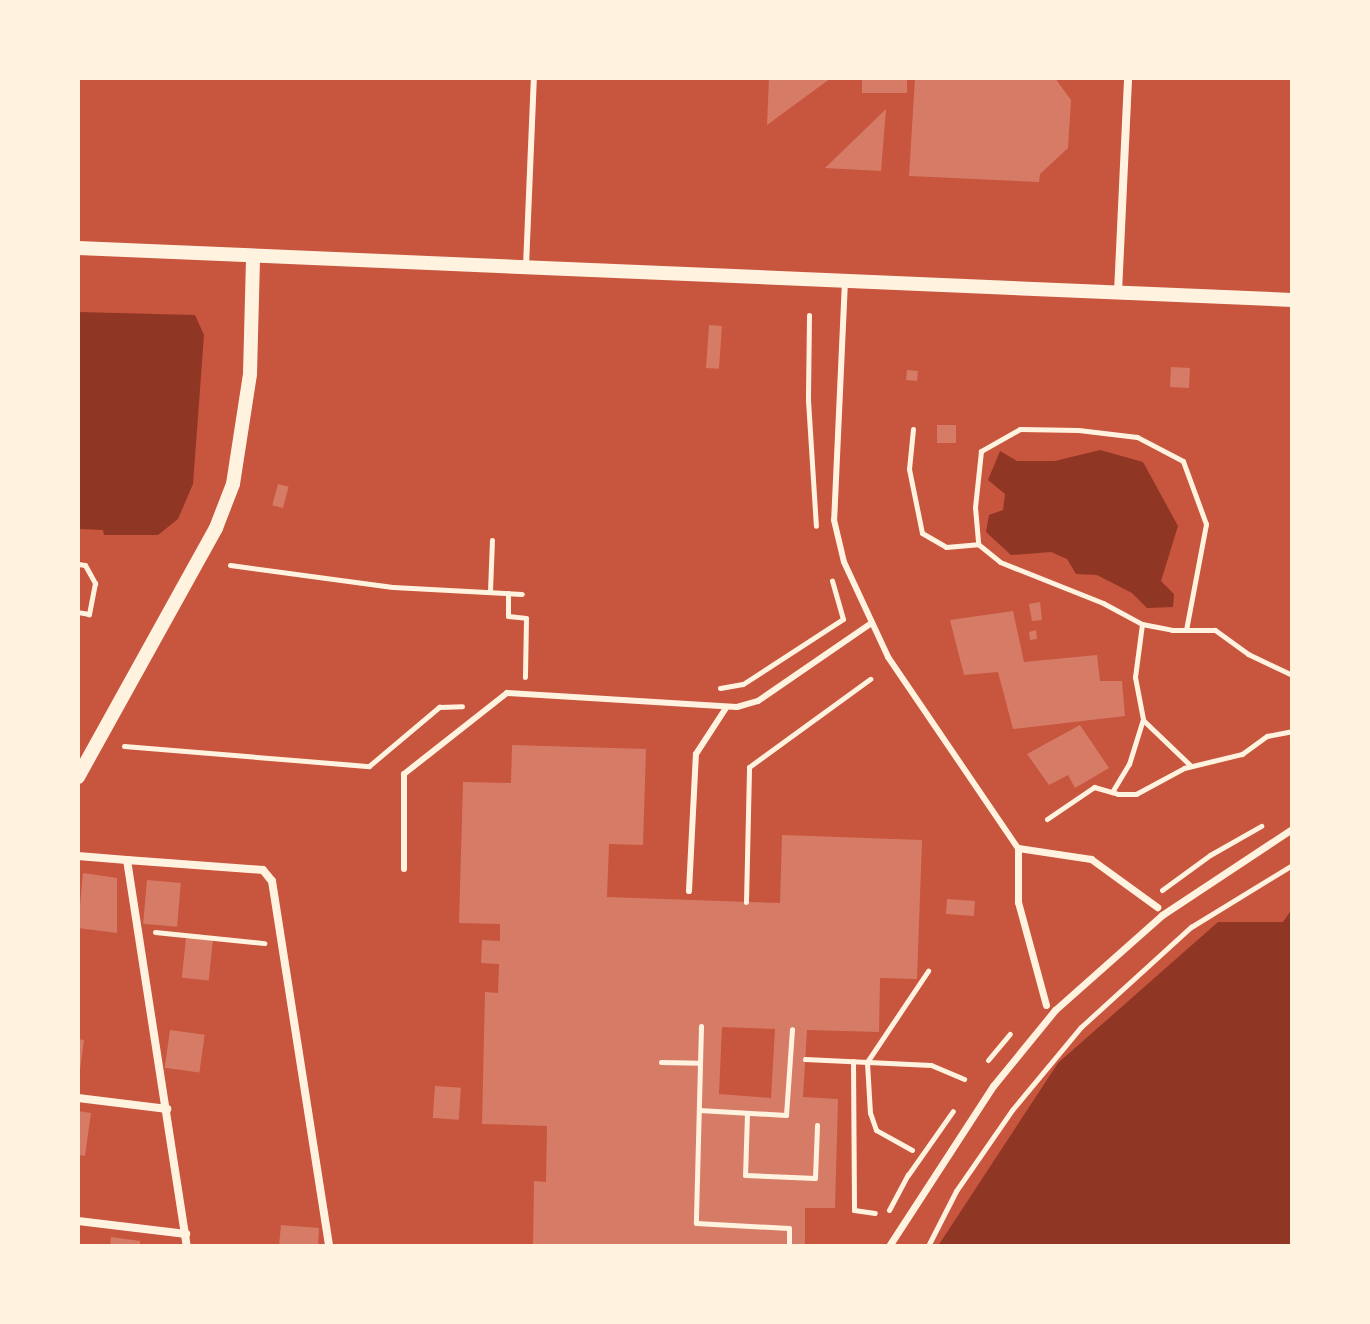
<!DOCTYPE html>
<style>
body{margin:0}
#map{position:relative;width:1370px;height:1324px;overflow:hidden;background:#c8553d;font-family:Lora,serif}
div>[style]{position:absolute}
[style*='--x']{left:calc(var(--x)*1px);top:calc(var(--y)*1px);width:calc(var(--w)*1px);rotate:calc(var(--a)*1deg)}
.water>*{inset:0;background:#8f3625}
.building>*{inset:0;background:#d67c66;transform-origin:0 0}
.path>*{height:5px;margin:-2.5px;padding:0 2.5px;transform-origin:2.5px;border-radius:2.5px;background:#fff3e0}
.service>*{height:6px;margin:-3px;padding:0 3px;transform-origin:3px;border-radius:3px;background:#fff3e0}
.pedestrian>*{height:7px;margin:-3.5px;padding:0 3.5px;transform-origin:3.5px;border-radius:3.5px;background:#fff3e0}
.minor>*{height:8px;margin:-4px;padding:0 4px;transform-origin:4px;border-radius:4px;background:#fff3e0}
.tertiary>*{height:14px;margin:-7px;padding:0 7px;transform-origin:7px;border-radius:7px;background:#fff3e0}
span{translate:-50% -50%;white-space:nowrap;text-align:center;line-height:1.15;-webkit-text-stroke:8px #fff3e0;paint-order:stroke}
.frame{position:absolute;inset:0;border:80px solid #fff3e0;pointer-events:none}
</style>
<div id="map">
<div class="water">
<i style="clip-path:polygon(78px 312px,195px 315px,204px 335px,193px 484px,178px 519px,158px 535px,104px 535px,103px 530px,78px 529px)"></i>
<i style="clip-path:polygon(1100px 450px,1143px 462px,1178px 526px,1161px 581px,1174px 594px,1173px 607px,1147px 608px,1132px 593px,1097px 575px,1076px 574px,1067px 559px,1051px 552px,1011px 555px,986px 532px,989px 515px,1003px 510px,1005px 494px,988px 480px,1000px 451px,1017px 461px,1055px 461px)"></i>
<i style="clip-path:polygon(1292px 909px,1292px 1246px,938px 1246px,1058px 1063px,1218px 922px,1283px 922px)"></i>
</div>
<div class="building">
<i style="clip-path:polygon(769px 78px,831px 78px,767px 125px)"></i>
<i style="left:862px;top:78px;width:45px;height:15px"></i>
<i style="clip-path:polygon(915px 78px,1055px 78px,1071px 100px,1068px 148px,1040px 174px,1039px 182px,909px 176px)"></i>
<i style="clip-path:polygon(886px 109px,881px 171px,825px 168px)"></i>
<i style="left:709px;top:325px;width:13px;height:43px;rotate:4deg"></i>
<i style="left:1171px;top:367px;width:19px;height:20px;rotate:3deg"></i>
<i style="left:907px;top:370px;width:11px;height:10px;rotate:5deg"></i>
<i style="left:937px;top:425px;width:19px;height:18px"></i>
<i style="left:278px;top:484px;width:11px;height:22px;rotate:15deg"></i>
<i style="clip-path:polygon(1040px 602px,1042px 620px,1032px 621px,1029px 604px)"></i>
<i style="clip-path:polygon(1013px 611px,1024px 662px,1097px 655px,1100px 681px,1122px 681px,1125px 716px,1013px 729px,998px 672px,964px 675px,950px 620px)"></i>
<i style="clip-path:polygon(1036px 630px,1037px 639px,1030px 640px,1029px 632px)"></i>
<i style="clip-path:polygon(1080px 725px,1109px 768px,1075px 788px,1068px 775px,1049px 785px,1027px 754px)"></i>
<i style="clip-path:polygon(evenodd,512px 745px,646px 749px,643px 845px,609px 844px,607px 897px,780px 903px,782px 835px,922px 840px,917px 979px,880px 978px,879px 1032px,807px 1030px,803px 1097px,838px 1099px,835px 1208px,805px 1208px,805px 1246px,533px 1246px,534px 1181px,546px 1182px,547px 1126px,482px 1124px,485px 992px,498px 993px,499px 964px,481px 963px,482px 940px,500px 941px,500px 924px,459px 923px,463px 782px,511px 783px,512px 745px,722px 1027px,775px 1029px,771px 1098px,719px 1094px,722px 1027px)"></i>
<i style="clip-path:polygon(83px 873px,117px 878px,117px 933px,78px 928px)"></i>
<i style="left:147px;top:880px;width:34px;height:44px;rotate:5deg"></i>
<i style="left:947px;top:899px;width:28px;height:15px;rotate:4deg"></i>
<i style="left:186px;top:938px;width:27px;height:40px;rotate:6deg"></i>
<i style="left:170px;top:1030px;width:35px;height:38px;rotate:8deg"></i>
<i style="clip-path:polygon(78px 1039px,84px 1040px,80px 1070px,78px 1070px)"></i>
<i style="left:435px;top:1086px;width:26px;height:32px;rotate:4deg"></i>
<i style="clip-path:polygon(78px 1111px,91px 1113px,85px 1156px,78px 1155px)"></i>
<i style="clip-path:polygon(281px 1225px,319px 1228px,318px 1246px,279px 1246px)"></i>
<i style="clip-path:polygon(111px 1237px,140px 1241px,140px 1246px,110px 1246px)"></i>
</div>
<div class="path">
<i style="--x:809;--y:315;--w:85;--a:90.7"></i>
<i style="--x:808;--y:400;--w:126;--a:86.4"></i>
<i style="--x:913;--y:429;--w:40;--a:95.7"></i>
<i style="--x:909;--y:469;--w:65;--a:78.5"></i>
<i style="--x:922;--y:533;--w:28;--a:30"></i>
<i style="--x:946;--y:547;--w:32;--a:-5"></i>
<i style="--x:78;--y:564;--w:7;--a:8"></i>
<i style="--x:85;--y:565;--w:21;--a:61"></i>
<i style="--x:95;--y:583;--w:32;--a:101"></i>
<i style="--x:89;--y:614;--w:11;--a:-170"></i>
<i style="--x:230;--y:565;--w:164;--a:7.7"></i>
<i style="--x:393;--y:587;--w:129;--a:3.1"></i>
<i style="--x:490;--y:591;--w:51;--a:-87.8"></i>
<i style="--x:508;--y:593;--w:23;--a:90"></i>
<i style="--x:508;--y:616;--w:18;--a:6"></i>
<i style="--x:526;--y:618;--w:59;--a:91"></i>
<i style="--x:1186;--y:630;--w:108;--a:-79.3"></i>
<i style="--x:1206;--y:524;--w:67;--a:-110.1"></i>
<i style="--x:1183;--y:461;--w:52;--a:-152.4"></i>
<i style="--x:1137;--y:437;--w:59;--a:-173.2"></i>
<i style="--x:1078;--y:430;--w:58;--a:-179"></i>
<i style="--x:1020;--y:429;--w:45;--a:150.6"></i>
<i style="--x:981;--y:451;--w:56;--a:96.1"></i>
<i style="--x:975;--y:507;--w:37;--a:85"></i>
<i style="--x:978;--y:544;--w:28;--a:39"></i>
<i style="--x:1000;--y:562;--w:111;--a:21.7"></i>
<i style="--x:1103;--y:603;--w:44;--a:28.3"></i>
<i style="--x:1142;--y:624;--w:31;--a:11"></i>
<i style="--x:1172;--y:630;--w:43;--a:0"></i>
<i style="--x:1215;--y:630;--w:41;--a:36"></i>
<i style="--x:1248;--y:654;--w:49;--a:25.5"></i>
<i style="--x:720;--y:688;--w:23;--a:-10"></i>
<i style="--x:743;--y:684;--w:119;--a:-33"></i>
<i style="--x:843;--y:619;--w:40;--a:-106"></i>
<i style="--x:1143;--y:720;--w:66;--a:43.8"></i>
<i style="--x:124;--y:746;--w:246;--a:4.7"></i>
<i style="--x:369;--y:766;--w:92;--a:-40.1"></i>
<i style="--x:439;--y:707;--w:23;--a:-2"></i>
<i style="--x:1112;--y:792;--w:33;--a:-59"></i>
<i style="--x:1129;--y:764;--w:47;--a:-72.7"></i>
<i style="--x:1143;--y:719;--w:43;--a:-100.8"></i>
<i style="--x:1135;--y:677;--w:53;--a:-82.5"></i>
<i style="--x:1047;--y:819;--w:57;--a:-34.2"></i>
<i style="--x:1094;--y:787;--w:25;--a:16"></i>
<i style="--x:1118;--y:794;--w:18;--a:0"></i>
<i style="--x:1136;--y:794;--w:55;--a:-28.4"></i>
<i style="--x:1184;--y:768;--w:60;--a:-13.6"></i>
<i style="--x:1242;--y:754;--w:31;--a:-36"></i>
<i style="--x:1267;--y:736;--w:25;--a:-11"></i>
<i style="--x:1162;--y:890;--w:59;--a:-36.1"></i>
<i style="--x:1210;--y:855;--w:59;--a:-29.6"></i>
<i style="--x:746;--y:902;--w:135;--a:-88.7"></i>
<i style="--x:749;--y:767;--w:150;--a:-36"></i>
<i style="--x:155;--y:932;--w:110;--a:5.8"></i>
<i style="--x:701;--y:1026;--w:197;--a:91.5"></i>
<i style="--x:696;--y:1223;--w:93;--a:3.1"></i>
<i style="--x:789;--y:1228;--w:18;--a:90"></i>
<i style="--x:805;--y:1059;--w:126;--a:2.7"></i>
<i style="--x:931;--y:1065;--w:36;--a:23"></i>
<i style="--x:988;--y:1060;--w:34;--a:-50"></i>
<i style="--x:853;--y:1061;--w:149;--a:89.6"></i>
<i style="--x:854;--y:1210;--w:21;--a:8"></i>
<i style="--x:661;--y:1062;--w:39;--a:1"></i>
<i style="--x:699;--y:1110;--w:87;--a:3.3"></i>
<i style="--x:786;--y:1115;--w:86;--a:-86"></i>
<i style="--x:747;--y:1113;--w:62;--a:91.8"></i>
<i style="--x:745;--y:1175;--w:70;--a:2.5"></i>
<i style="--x:815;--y:1178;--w:53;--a:-87.8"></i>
<i style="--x:912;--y:1150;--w:41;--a:-150.9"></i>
<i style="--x:876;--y:1130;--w:18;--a:-109"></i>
<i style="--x:870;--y:1113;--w:51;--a:-93.4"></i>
<i style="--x:867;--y:1062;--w:110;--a:-56.2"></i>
<i style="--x:889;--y:1210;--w:40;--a:-62"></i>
<i style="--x:908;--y:1175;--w:78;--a:-54.9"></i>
<i style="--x:928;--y:1246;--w:62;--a:-63"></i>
<i style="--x:956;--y:1191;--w:98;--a:-55.3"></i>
<i style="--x:1012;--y:1110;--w:108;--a:-50.3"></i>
<i style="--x:1081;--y:1027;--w:149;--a:-42.3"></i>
<i style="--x:1191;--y:927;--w:119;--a:-31.5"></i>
</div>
<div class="service">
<i style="--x:526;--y:266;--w:188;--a:-87.6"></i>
<i style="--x:845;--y:281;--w:239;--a:92.6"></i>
<i style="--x:834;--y:520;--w:43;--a:76.6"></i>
<i style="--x:844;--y:562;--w:105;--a:65.1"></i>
<i style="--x:888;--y:657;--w:231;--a:55.8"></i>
<i style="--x:404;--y:869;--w:95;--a:-90"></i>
<i style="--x:404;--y:774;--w:131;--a:-38.2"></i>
<i style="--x:507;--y:693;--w:230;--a:3.5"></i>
<i style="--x:737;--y:707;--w:22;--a:-16"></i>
<i style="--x:758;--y:701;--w:136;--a:-34.5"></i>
<i style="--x:689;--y:891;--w:137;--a:-87.1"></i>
<i style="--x:696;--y:754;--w:55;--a:-56.9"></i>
</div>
<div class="pedestrian">
<i style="--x:1046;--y:1005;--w:107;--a:-105.2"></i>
<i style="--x:1018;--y:902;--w:54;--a:-90"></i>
<i style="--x:1018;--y:848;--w:74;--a:8.6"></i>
<i style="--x:1091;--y:859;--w:82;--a:36"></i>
<i style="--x:889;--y:1246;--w:191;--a:-57"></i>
<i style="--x:993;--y:1086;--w:98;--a:-50.8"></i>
<i style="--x:1055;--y:1010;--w:143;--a:-41.6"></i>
<i style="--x:1162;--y:915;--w:156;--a:-33.5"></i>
</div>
<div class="minor">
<i style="--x:1118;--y:292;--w:214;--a:-87.3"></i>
<i style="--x:78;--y:856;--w:49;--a:4.7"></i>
<i style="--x:127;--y:860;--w:391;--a:81.2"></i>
<i style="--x:127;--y:860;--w:136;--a:4.2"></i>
<i style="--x:263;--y:870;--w:14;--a:51"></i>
<i style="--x:272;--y:881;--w:369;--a:81.1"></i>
<i style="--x:78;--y:1098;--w:90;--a:7"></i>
<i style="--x:78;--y:1221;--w:109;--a:6.9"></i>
</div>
<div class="tertiary">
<i style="--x:78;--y:248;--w:1215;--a:2.45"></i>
<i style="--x:78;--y:777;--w:285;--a:-61"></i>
<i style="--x:216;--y:528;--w:47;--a:-68.9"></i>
<i style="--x:233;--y:484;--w:111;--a:-81.2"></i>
<i style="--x:250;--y:374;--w:116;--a:-88.5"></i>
</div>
<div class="frame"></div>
</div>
